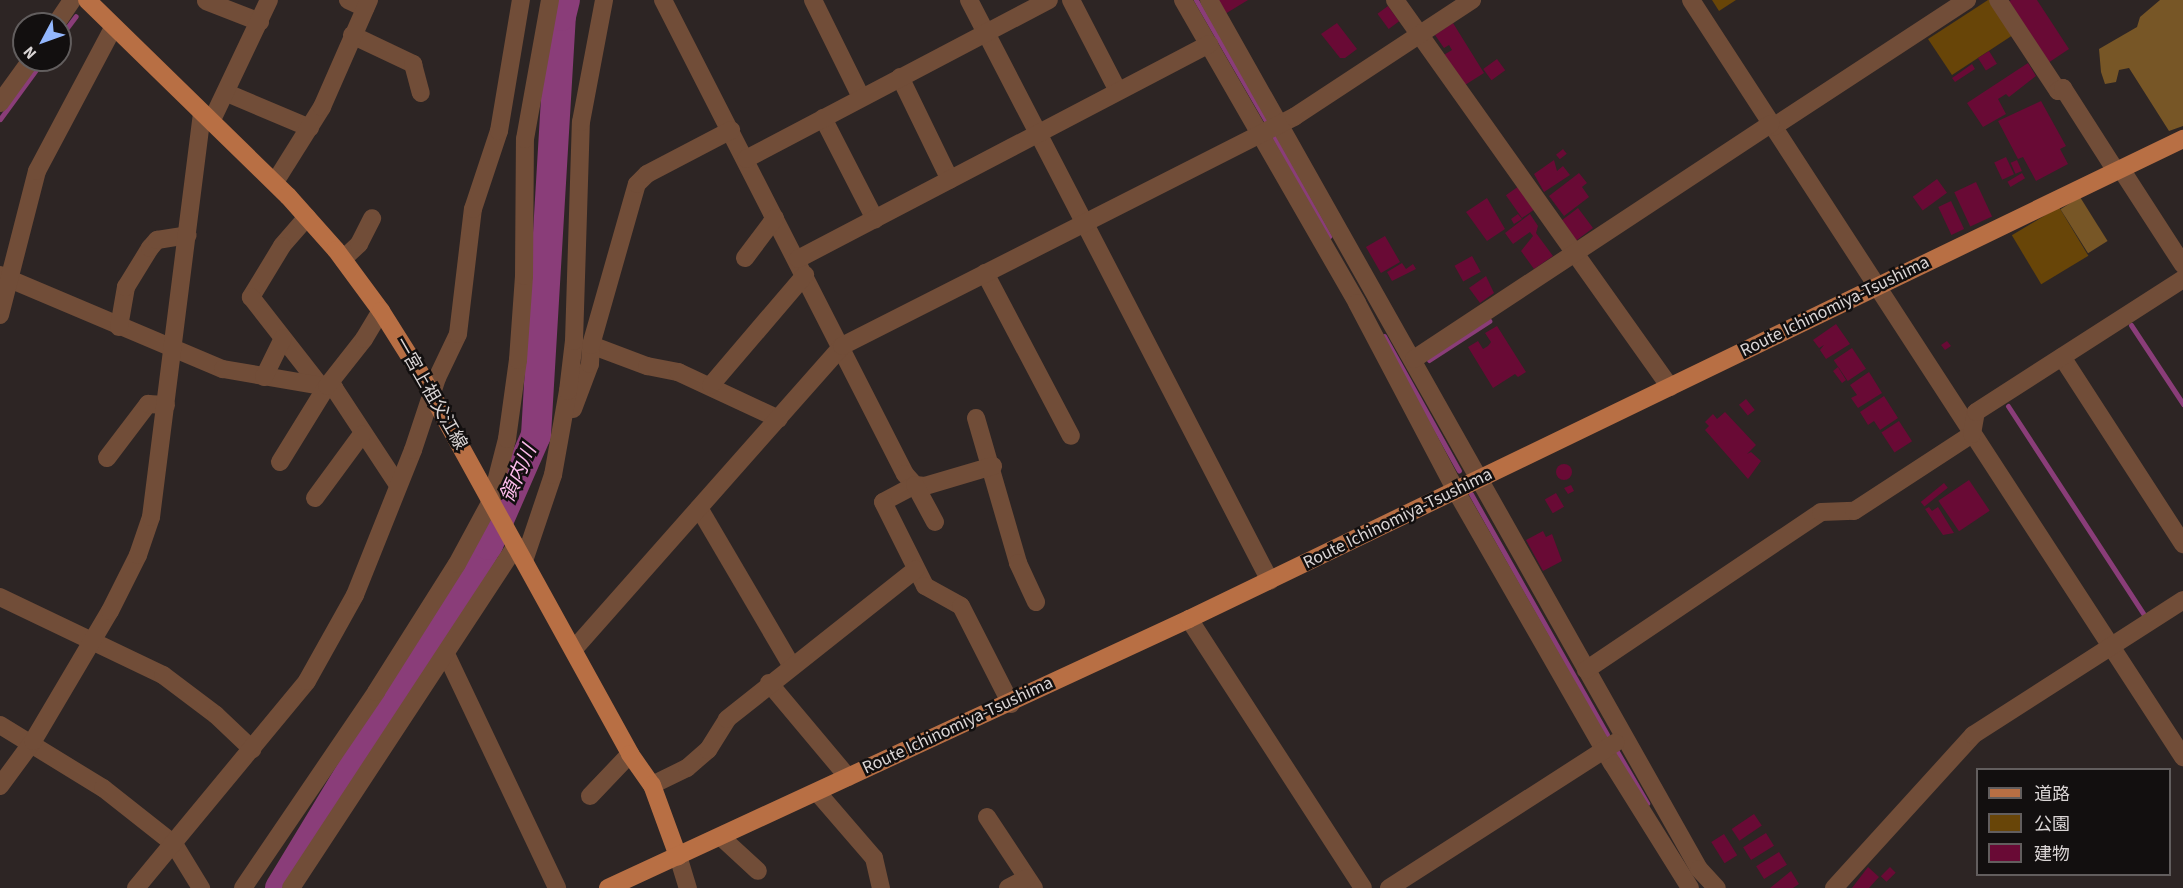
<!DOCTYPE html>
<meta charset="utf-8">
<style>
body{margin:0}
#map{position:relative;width:2183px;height:888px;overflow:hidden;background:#2d2524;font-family:"Source Sans 3","Noto Sans JP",sans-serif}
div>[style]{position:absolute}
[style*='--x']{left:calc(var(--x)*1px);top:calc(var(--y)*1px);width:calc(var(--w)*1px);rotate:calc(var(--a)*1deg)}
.green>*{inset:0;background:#684508;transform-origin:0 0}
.forest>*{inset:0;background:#775626;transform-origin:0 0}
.stream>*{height:5px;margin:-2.5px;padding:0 2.5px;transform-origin:2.5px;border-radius:2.5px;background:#8a3d79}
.river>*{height:30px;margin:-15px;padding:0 15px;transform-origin:15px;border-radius:15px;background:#8a3d79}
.building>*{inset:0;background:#690a35;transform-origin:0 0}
.round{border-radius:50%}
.minor>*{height:18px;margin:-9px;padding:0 9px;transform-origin:9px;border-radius:9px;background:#714d38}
.major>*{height:18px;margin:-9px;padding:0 9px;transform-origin:9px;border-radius:9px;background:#b86f44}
span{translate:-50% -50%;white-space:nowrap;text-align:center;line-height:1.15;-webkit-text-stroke:5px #120f0f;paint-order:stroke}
.street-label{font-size:18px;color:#dad5d5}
.water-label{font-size:20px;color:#fdbceb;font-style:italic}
.legend{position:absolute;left:1976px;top:768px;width:195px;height:108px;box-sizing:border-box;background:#120f0f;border:2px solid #625e5e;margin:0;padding:8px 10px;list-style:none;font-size:18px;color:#dad5d5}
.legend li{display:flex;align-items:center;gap:12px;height:30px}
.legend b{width:30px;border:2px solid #625e5e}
.north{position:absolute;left:12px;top:12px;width:60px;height:60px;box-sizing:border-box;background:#120f0f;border:2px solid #625e5e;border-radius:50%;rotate:229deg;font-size:16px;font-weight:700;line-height:24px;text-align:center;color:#dad5d5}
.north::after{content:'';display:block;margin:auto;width:21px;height:27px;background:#93b7fd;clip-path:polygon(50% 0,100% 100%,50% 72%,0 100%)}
</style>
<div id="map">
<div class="green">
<i style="clip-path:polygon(1712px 0,1736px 0,1719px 11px)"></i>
<i style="clip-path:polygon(1988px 0,1994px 0,2016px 33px,1952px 75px,1928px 39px)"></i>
<i style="left:2059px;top:207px;width:57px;height:55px;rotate:59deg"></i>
</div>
<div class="forest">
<i style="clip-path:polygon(2160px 0,2183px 0,2183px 126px,2169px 131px,2129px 68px,2119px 70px,2116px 82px,2105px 84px,2101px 72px,2099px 49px,2137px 27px,2140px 17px)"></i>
<i style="left:2080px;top:197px;width:52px;height:23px;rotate:58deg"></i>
</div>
<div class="stream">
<i style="--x:1196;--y:0;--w:138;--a:59.9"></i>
<i style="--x:60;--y:37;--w:26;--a:-53"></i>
<i style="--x:0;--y:119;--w:73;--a:-53.9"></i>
<i style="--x:1272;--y:133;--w:118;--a:61"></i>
<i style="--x:2131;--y:325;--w:95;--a:56.6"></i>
<i style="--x:1384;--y:336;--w:154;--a:60.9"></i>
<i style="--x:1429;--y:360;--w:72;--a:-33"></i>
<i style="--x:2008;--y:406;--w:251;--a:56.9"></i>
<i style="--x:1471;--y:494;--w:276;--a:60.5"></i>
<i style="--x:1615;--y:748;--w:64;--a:59.8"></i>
</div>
<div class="river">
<i style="--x:280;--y:888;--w:401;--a:-58.8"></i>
<i style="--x:488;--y:545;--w:120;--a:-66.4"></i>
<i style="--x:536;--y:435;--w:420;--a:-86.6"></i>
<i style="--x:561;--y:16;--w:16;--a:-76"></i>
</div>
<div class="building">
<i style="clip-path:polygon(1217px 0,1248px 0,1225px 14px)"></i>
<i style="clip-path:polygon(2011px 0,2037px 0,2069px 49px,2045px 65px,2005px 4px)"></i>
<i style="left:1388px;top:6px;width:19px;height:13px;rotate:54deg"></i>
<i style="clip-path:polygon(1337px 23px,1357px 49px,1345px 58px,1340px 58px,1321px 34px)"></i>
<i style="clip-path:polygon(1453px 23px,1484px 73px,1465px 85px,1442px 56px,1452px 50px,1449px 45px,1444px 48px,1435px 35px)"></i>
<i style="left:1989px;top:51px;width:15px;height:13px;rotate:58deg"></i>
<i style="left:1497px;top:59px;width:14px;height:17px;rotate:54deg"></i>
<i style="clip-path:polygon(2028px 63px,2036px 76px,2009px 97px,2006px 94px,1998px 99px,2006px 114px,1983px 127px,1967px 103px)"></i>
<i style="clip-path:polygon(1972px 64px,1975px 69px,1955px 82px,1952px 78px)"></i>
<i style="clip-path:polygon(2041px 101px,2066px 146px,2060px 149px,2068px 164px,2036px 181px,2023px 157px,2018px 159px,1998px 121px)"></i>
<i style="left:1563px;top:149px;width:6px;height:9px;rotate:51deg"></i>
<i style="left:2006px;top:157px;width:19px;height:13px;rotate:65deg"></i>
<i style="clip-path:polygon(1554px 160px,1557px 171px,1563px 166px,1570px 175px,1544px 192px,1534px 174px)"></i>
<i style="left:2017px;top:160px;width:12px;height:7px;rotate:66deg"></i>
<i style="clip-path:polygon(1579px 173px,1587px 183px,1582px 187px,1589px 197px,1564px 216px,1549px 196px)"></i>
<i style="left:2022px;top:173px;width:6px;height:17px;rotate:59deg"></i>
<i style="left:1937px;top:179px;width:17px;height:30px;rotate:54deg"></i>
<i style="left:1976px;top:182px;width:38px;height:24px;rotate:65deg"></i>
<i style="left:1519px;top:186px;width:28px;height:16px;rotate:55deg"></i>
<i style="clip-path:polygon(1487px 198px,1505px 229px,1487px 241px,1466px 212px)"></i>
<i style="left:1951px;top:201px;width:31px;height:14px;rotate:65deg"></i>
<i style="left:1578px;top:208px;width:25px;height:21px;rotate:53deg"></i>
<i style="clip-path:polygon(1518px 214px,1522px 219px,1514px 224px,1511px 219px)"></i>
<i style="clip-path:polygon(1530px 214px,1538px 226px,1536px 233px,1553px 256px,1534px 269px,1521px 251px,1533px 236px,1530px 232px,1513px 244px,1505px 233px)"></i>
<i style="left:1385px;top:236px;width:30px;height:22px;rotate:60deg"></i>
<i style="left:1472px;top:256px;width:18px;height:20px;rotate:61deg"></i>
<i style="clip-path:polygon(1402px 263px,1406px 269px,1413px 264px,1416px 269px,1392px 281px,1387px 272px)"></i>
<i style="clip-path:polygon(1486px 276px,1494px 293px,1480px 303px,1469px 288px)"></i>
<i style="clip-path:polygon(1836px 324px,1850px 344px,1826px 359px,1820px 350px,1824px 345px,1819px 348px,1813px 340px)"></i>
<i style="clip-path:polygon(1497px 326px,1526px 372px,1518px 377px,1515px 374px,1493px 388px,1468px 347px,1478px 341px,1483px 349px,1488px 346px,1491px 342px,1485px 333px)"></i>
<i style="clip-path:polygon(1947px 341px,1951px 346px,1945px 350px,1941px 345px)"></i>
<i style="left:1852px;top:348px;width:25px;height:22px;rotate:56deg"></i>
<i style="clip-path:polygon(1838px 367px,1846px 380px,1842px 383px,1833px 371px)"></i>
<i style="clip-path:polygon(1869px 372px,1882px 393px,1858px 408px,1851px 398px,1857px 395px,1850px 385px)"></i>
<i style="clip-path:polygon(1884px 396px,1898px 418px,1880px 430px,1874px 421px,1868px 425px,1860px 412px)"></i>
<i style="left:1746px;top:399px;width:14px;height:9px;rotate:51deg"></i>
<i style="clip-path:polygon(1725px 412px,1756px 445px,1747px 454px,1751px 452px,1761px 461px,1748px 479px,1705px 430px,1709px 426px,1705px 422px,1713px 414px,1717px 419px)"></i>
<i style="left:1899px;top:421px;width:24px;height:21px;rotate:57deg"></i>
<i class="round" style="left:1556px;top:464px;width:16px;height:16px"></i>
<i style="left:1969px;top:480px;width:37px;height:37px;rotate:56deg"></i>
<i style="left:1944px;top:483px;width:6px;height:30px;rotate:51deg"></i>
<i style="clip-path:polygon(1571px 485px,1574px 491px,1568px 494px,1564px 488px)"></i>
<i style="left:1556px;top:493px;width:16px;height:13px;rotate:60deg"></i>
<i style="clip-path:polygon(1929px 507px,1932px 511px,1938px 507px,1954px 533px,1943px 535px,1925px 509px)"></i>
<i style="clip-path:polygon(1543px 531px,1546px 537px,1552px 534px,1562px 561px,1543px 571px,1526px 540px)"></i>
<i style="left:1754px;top:814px;width:14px;height:27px;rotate:56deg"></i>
<i style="left:1766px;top:833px;width:15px;height:27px;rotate:58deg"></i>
<i style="left:1724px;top:834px;width:25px;height:15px;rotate:58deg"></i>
<i style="left:1779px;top:852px;width:15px;height:27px;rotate:58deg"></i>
<i style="clip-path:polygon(1868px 867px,1879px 877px,1869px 888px,1852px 888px)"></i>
<i style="left:1890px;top:867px;width:8px;height:13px;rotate:45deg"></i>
<i style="clip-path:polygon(1791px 871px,1799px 884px,1793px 888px,1770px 888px)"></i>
</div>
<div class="minor">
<i style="--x:348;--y:0;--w:19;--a:25"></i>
<i style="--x:663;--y:0;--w:532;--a:62.95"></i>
<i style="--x:905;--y:474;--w:15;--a:48"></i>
<i style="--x:915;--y:485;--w:36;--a:152"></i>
<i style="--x:883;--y:502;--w:94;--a:63.4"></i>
<i style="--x:925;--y:586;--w:41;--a:29.1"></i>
<i style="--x:961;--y:606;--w:110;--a:63"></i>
<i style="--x:813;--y:0;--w:108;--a:63.7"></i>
<i style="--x:969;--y:0;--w:654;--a:62.61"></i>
<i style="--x:1071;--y:0;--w:102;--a:62.7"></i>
<i style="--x:1183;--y:0;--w:349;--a:60.1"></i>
<i style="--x:1357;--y:303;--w:212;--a:62.2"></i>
<i style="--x:1456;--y:491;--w:314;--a:60.2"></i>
<i style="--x:1612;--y:763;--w:147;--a:58"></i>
<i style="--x:1209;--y:0;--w:998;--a:60.58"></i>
<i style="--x:1699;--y:869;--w:26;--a:47"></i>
<i style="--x:1395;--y:0;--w:475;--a:54.6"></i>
<i style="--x:1691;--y:0;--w:903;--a:56.98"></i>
<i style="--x:1998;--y:0;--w:109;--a:56.6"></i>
<i style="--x:2058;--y:91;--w:6;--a:-31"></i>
<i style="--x:2063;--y:88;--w:98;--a:57.4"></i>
<i style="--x:206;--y:1;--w:58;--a:21.3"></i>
<i style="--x:56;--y:24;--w:29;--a:-56"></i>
<i style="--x:352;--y:35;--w:68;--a:25.4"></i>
<i style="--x:413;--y:64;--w:30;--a:75"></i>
<i style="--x:900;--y:77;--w:114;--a:64.1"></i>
<i style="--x:227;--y:93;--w:90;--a:22.9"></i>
<i style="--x:0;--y:103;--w:53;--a:-54.2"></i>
<i style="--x:823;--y:118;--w:114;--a:62.8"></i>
<i style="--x:211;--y:122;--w:135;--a:-64.6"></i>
<i style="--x:1773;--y:127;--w:232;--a:-33.2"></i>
<i style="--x:746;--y:159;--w:342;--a:-27.7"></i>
<i style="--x:2121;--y:169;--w:114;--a:57.1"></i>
<i style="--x:275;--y:182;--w:89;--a:-57.9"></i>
<i style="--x:322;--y:107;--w:117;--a:-66.3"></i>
<i style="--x:307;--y:217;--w:38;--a:131"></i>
<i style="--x:282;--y:246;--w:60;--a:121.3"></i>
<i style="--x:251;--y:297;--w:110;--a:52"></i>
<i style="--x:745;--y:258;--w:50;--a:-53.1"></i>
<i style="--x:343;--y:259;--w:22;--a:-43"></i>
<i style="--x:359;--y:244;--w:29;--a:-63"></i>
<i style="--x:798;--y:259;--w:464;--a:-27.6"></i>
<i style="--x:985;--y:273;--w:184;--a:62.2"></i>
<i style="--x:0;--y:275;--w:242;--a:22.9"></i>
<i style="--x:223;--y:369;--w:113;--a:9.7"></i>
<i style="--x:334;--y:388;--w:116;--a:56.6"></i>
<i style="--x:0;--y:315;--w:149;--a:-75.6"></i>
<i style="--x:37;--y:171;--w:162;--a:-62"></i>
<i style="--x:119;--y:327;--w:41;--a:-80.1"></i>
<i style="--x:126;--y:287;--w:46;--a:-58.4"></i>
<i style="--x:150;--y:248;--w:11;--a:-49"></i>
<i style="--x:157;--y:240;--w:31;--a:-9"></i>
<i style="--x:591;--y:345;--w:60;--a:20.6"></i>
<i style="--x:647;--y:366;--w:32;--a:11"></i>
<i style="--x:678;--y:372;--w:111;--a:25"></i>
<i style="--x:2062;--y:357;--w:223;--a:57.1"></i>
<i style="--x:1414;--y:359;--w:427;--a:-33.4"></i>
<i style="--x:264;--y:377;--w:43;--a:-64"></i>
<i style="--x:711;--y:385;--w:145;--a:-49.5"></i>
<i style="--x:573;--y:409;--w:48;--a:-69.3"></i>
<i style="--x:590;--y:364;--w:19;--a:-87"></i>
<i style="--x:591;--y:345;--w:167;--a:-74.1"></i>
<i style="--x:637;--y:184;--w:14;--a:-45"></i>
<i style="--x:647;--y:174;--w:95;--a:-27.6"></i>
<i style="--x:976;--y:418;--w:151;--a:73.8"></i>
<i style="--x:1018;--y:563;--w:43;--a:65.2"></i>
<i style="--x:107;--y:458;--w:68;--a:-52.8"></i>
<i style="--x:148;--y:404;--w:18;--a:3"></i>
<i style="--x:280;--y:462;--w:89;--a:-58.3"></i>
<i style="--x:327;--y:386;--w:60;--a:-51.8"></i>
<i style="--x:364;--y:339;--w:33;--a:-59"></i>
<i style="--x:915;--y:485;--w:10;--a:6"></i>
<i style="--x:925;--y:486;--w:71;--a:-16.4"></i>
<i style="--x:915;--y:485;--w:42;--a:61.6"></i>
<i style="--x:315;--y:498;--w:79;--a:-53.7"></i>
<i style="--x:699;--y:508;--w:182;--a:59.6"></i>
<i style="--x:525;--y:558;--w:88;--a:-71.4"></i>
<i style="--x:553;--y:475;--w:85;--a:-79.9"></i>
<i style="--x:568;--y:391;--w:50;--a:-83.2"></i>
<i style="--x:574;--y:341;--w:219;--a:-88.2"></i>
<i style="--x:581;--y:122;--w:124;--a:-79.3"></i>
<i style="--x:0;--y:597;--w:181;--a:25.6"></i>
<i style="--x:163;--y:675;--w:66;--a:37"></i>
<i style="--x:216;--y:715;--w:50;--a:43.4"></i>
<i style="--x:1189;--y:619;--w:320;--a:57.1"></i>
<i style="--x:574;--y:649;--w:405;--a:-48.5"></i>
<i style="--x:842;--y:346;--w:507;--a:-26.87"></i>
<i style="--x:1294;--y:117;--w:213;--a:-33.3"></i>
<i style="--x:446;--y:654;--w:259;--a:64.6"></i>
<i style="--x:1586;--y:670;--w:283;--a:-33.9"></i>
<i style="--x:1821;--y:512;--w:33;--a:-2"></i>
<i style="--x:1854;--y:511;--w:141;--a:-33.1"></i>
<i style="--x:1972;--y:434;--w:22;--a:-80"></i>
<i style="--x:1976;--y:412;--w:246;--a:-32.7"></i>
<i style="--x:769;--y:683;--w:123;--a:50"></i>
<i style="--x:0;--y:725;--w:121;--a:31.5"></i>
<i style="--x:103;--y:788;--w:90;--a:38.3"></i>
<i style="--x:174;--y:844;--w:52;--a:58.5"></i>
<i style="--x:652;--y:785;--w:39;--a:-26"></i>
<i style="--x:687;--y:768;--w:28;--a:-41"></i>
<i style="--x:708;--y:750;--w:36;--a:-58"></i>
<i style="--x:727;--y:719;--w:241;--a:-38.4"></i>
<i style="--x:0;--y:786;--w:56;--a:-53.7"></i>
<i style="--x:33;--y:741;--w:151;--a:-59.4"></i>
<i style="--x:110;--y:611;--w:63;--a:-63.4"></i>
<i style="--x:138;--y:555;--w:40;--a:-71.1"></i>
<i style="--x:151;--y:517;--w:406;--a:-82.8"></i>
<i style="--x:817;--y:792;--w:87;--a:49.2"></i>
<i style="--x:874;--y:858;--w:31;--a:77"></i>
<i style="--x:590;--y:796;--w:58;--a:-46.4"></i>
<i style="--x:987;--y:817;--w:85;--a:56.5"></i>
<i style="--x:721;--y:837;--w:50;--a:42.6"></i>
<i style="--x:678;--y:856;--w:34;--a:73"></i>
<i style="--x:136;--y:888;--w:268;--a:-50.4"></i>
<i style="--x:307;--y:681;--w:98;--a:-60.8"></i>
<i style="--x:355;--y:595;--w:156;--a:-68.2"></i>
<i style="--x:413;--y:450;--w:76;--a:-71.6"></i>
<i style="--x:437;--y:378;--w:49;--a:-64.5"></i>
<i style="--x:458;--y:334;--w:126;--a:-83.2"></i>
<i style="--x:473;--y:209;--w:82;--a:-71.6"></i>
<i style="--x:499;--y:131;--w:133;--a:-80.5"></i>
<i style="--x:243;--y:888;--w:237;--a:-55.8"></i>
<i style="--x:376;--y:692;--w:151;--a:-57.7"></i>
<i style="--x:457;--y:564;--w:72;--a:-61.6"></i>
<i style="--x:491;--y:501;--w:64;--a:-75.5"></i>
<i style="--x:507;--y:439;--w:80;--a:-82.1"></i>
<i style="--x:518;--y:360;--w:84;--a:-85.9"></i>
<i style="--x:524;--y:276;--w:137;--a:-89.6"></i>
<i style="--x:525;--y:139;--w:141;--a:-79.8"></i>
<i style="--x:291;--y:888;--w:410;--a:-56.7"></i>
<i style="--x:1008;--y:888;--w:21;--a:-28"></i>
<i style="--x:1389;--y:888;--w:269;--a:-32.7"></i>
<i style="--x:1834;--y:888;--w:207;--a:-47.7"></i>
<i style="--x:1973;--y:735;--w:250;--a:-32.7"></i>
</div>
<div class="major">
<i style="--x:87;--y:0;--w:281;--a:44.3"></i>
<i style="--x:288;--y:196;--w:72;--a:48.4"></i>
<i style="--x:336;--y:250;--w:76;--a:53.6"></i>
<i style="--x:381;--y:311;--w:73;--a:57.8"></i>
<i style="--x:420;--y:373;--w:435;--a:61.1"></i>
<i style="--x:630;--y:754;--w:38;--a:55"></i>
<i style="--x:652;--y:785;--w:76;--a:69.9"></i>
<i style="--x:608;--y:888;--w:640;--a:-24.84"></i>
<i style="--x:1189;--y:619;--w:1104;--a:-25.78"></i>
</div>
<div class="street-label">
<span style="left:1835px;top:307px;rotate:-26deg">Route Ichinomiya-Tsushima</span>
<span style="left:430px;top:394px;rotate:60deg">一宮上祖父江線</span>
<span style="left:1398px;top:519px;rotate:-26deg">Route Ichinomiya-Tsushima</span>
<span style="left:958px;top:726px;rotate:-25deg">Route Ichinomiya-Tsushima</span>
</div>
<div class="water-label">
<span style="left:519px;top:474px;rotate:-66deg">領内川</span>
</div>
<ul class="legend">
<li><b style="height:8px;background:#b86f44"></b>道路</li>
<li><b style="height:16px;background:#684508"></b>公園</li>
<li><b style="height:16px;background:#690a35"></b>建物</li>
</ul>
<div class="north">N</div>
</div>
